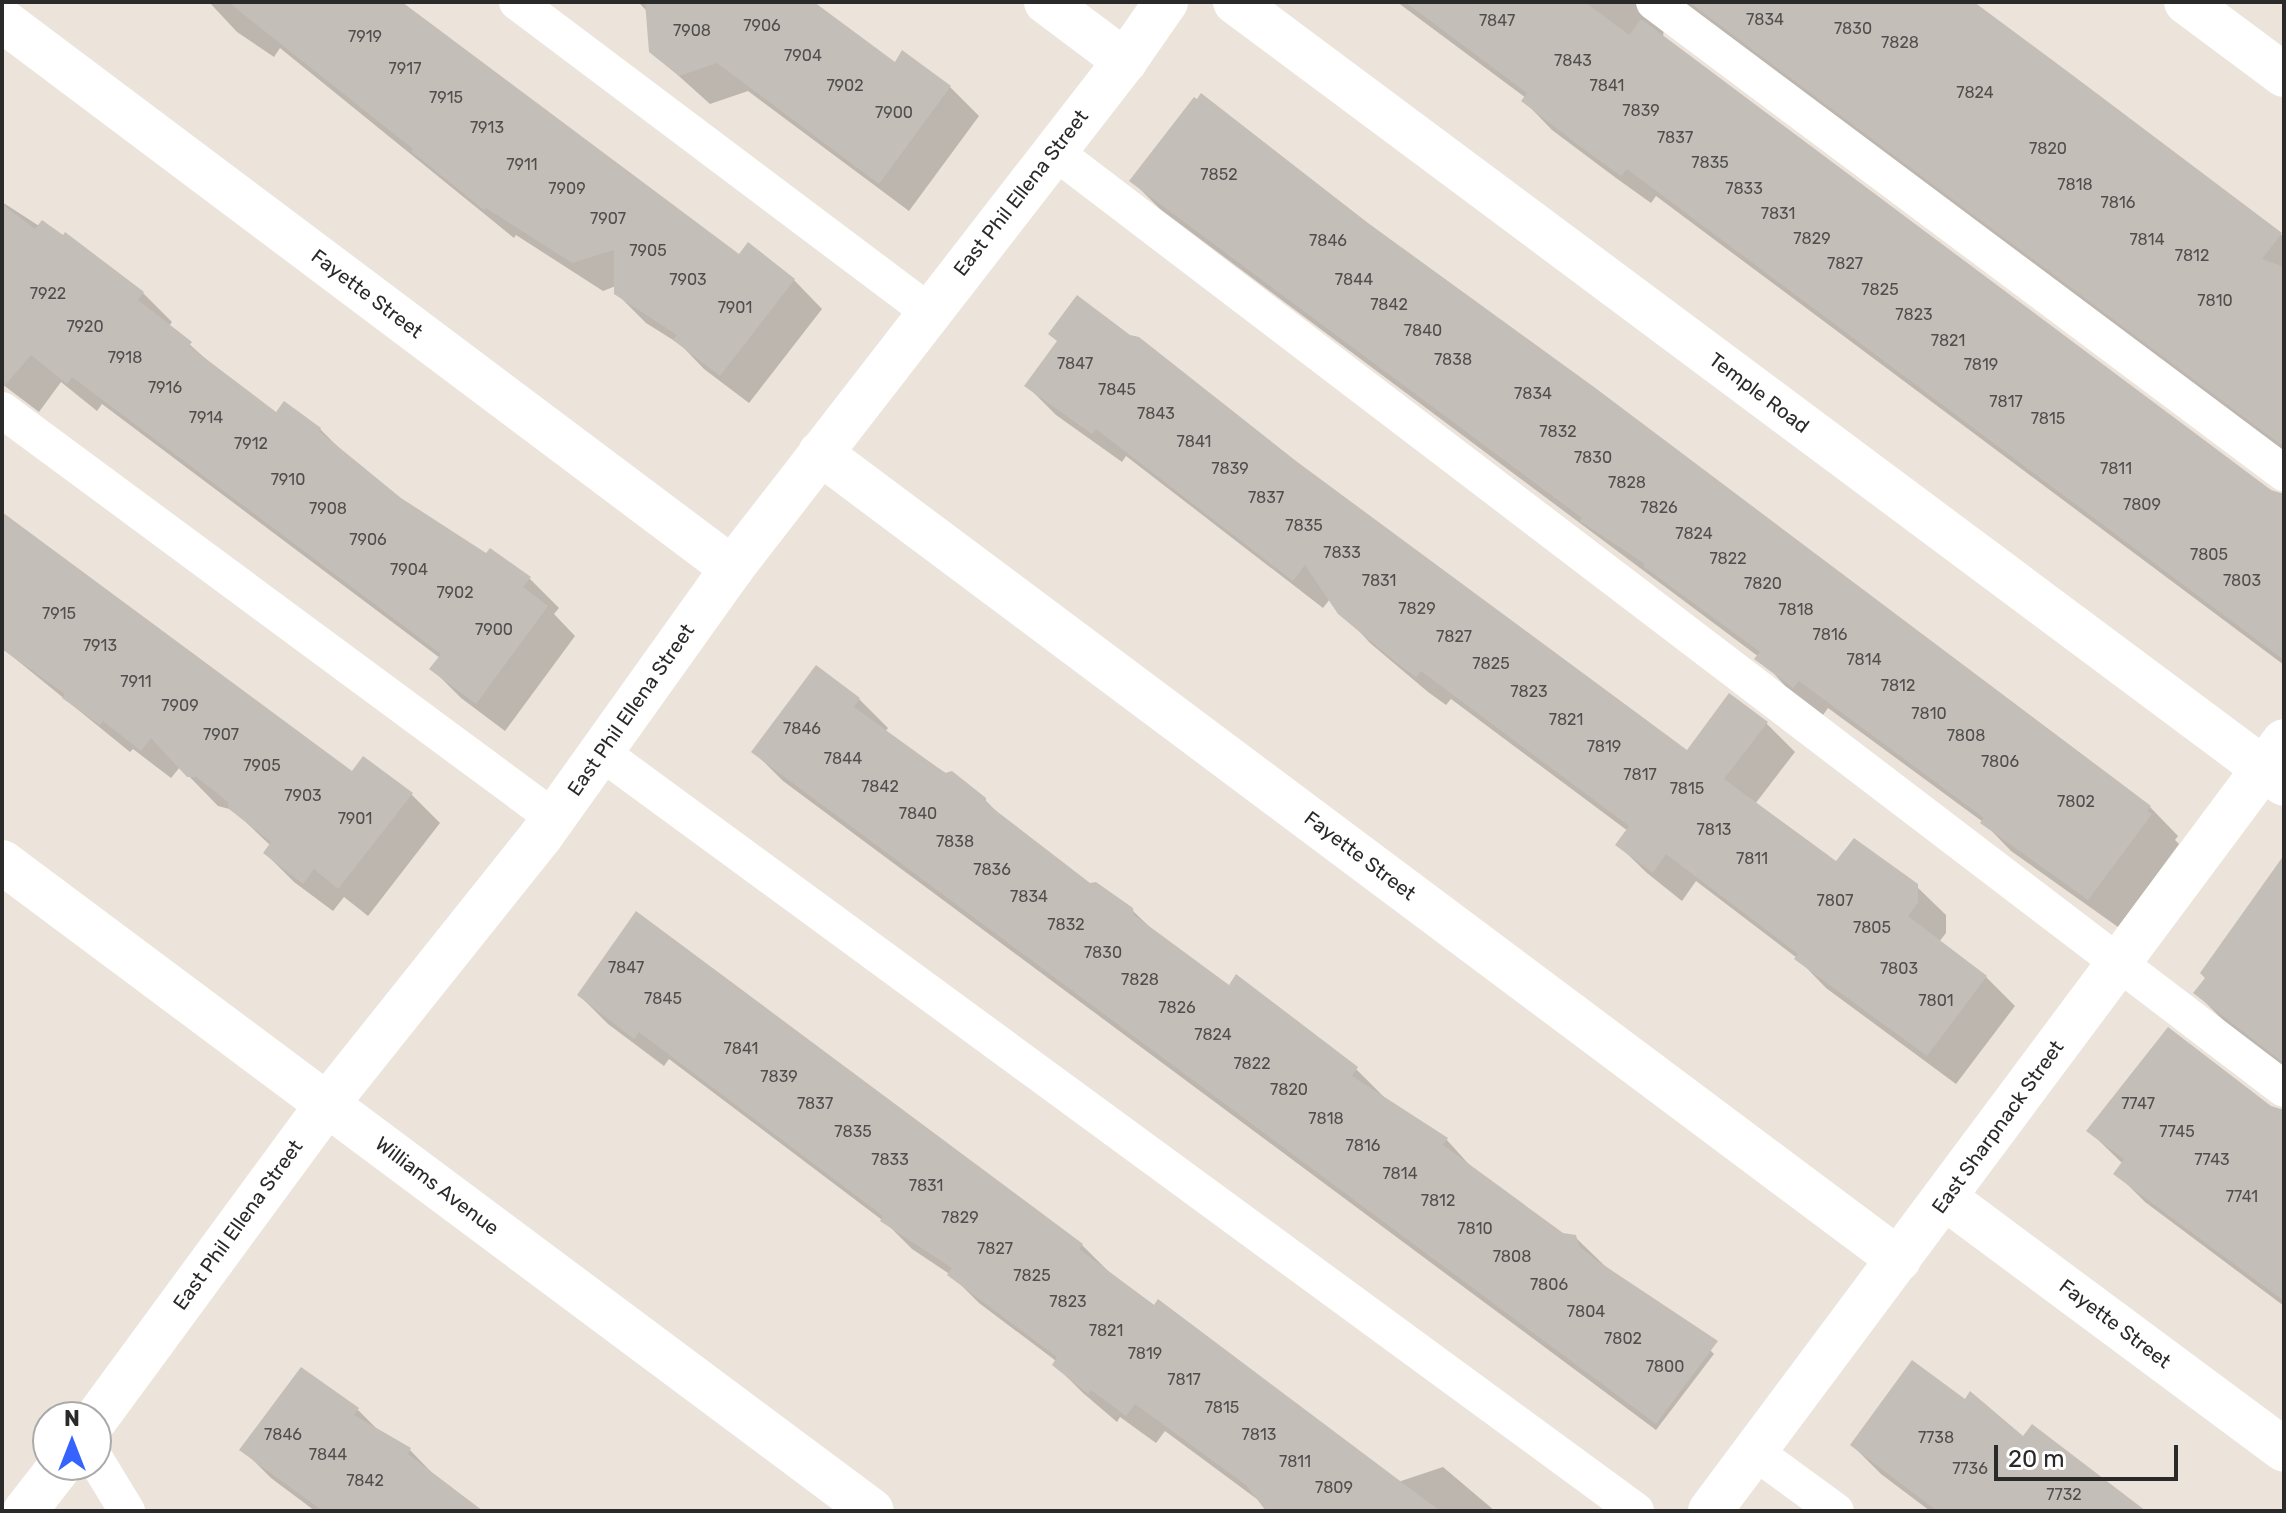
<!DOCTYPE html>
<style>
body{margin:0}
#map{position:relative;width:2286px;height:1513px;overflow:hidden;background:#ece4db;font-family:Rubik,sans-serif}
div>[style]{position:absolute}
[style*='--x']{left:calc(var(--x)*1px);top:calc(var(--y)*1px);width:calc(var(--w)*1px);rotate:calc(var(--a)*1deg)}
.shadow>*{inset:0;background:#0003}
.building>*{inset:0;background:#c4beb8}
.lane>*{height:36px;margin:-18px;padding:0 18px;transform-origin:18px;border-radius:18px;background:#fff}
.street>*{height:44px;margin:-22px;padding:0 22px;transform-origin:22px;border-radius:22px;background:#fff}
.secondary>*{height:44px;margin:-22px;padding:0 22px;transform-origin:22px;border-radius:22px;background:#fff}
span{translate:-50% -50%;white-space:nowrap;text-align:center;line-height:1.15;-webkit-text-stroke:6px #fff;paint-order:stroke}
.number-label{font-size:16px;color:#504f4e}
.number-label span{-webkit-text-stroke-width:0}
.street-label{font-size:20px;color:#2a2a2a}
.frame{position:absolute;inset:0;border:4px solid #2a2a2a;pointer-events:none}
.north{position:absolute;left:32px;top:1401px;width:80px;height:80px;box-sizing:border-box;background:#fff;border:2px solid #aaa;border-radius:50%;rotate:0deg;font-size:22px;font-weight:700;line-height:32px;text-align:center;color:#2a2a2a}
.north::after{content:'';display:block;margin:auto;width:28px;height:36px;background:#3763fd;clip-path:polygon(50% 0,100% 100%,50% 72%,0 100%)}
.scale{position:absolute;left:1994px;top:1445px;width:184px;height:36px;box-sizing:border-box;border:4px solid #2a2a2a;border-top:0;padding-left:10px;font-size:24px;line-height:28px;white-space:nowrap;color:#2a2a2a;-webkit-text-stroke:6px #fff;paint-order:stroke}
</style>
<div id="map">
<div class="shadow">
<i style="clip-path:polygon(209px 2px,396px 2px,739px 257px,794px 280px,822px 309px,749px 403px,704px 369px,681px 345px,646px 323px,616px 293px,616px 286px,603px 291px,516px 235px,514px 238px,280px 48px,274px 57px,237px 32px)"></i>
<i style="clip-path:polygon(638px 2px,811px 2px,896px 65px,950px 87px,979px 116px,909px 211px,748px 91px,710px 104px,651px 51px,648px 12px)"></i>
<i style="clip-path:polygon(1397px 2px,1969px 2px,2284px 237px,2284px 452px,1665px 19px,1663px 37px,2271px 492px,2284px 494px,2284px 665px,1656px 196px,1651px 203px,1616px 178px,1552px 130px,1524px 101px,1526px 98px)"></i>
<i style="clip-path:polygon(1132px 181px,1367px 224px,2150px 807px,2178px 836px,2175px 840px,2179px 844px,2118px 927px,2011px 851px,1983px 822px,1828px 708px,1823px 715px,1786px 687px,1759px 657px,1160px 209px)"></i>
<i style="clip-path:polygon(2px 202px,143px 293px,172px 322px,169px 326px,217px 369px,276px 415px,320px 429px,349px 458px,400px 500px,487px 556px,491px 550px,530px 579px,559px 608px,554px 614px,575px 636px,505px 731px,461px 698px,432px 669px,440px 658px,102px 404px,97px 411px,61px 382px,39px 412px,2px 384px)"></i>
<i style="clip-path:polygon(1027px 386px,1295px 463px,1688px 753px,1766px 723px,1795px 752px,1755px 804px,1837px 864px,1916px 886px,1946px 915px,1946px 933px,1939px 942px,1986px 977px,2015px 1006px,1956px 1084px,1826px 988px,1797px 958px,1696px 881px,1682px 901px,1647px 873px,1618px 845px,1628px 831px,1451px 699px,1446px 705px,1428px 692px,1370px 643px,1330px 599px,1323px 608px,1126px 456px,1122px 462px,1056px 415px)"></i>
<i style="clip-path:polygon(2px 513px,352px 774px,411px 794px,440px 823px,368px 916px,344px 897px,333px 911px,294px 882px,265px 853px,271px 846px,233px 810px,218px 806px,180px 767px,171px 778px,133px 749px,130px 752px,2px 648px)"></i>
<i style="clip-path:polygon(859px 699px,888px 728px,885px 732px,984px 799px,1006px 821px,1090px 885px,1132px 910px,1157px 934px,1230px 988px,1356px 1069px,1385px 1098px,1446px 1139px,1474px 1170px,1562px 1235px,1575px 1237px,1605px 1266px,1685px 1325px,1714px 1354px,1656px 1430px,783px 781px,754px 752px)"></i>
<i style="clip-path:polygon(2284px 892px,2284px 1067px,2225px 1022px,2196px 993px)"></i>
<i style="clip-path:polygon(579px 995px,1082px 1245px,1111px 1274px,1398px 1482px,1443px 1467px,1495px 1511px,1273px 1511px,1165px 1431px,1156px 1443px,1120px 1417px,1117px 1422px,1083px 1393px,1054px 1364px,1056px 1361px,979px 1303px,951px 1275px,912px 1249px,886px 1223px,669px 1059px,664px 1066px,608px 1024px)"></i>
<i style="clip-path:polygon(2271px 1108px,2284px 1110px,2284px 1306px,2145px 1202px,2116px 1173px,2123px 1164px,2089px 1131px)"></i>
<i style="clip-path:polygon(1966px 1402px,2024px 1438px,2146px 1511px,1930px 1511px,1881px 1474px,1852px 1445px)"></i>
<i style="clip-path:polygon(358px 1410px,382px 1434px,410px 1450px,439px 1480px,481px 1511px,315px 1511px,271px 1478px,242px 1449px)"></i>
</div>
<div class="building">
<i style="clip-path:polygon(228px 2px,402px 2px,739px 254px,748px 242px,795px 279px,720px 376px,673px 340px,677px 335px,614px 294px,614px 250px,572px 263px,486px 208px,484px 210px,411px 151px,413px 149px)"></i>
<i style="clip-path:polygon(645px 2px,814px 2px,895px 62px,902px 50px,951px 86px,879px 184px,717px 63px,679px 76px,649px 52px)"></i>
<i style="clip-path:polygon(1405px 2px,1585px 2px,1629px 35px,1641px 19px,2271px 490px,2284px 494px,2284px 660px,1627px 169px,1621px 176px,1585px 150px,1521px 101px,1527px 93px)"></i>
<i style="clip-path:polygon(1689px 2px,1974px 2px,2075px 77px,2282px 233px,2262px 259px,2284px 267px,2284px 447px)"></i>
<i style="clip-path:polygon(1201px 93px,1368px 223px,1594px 387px,2151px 806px,2147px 811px,2152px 814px,2088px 900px,1980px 823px,1984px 818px,1799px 681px,1793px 688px,1754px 659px,1760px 652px,1643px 566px,1645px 564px,1580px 521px,1582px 518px,1129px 181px,1194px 97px,1197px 99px)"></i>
<i style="clip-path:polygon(2px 204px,35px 229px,42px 220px,63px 235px,65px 232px,144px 292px,138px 300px,192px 342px,189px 346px,276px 412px,284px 401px,321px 428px,319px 431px,401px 498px,486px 553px,490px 548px,531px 577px,523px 587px,548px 606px,476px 704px,429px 669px,441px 654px,72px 377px,67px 384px,31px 355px,2px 389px)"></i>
<i style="clip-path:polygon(1077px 295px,1130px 335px,1139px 337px,1296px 461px,1687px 750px,1729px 693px,1768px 722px,1724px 779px,1836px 861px,1854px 838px,1918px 884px,1918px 903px,1908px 916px,1987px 976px,1927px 1056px,1794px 959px,1798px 954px,1666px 854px,1653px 873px,1615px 845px,1629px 826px,1421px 671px,1416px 677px,1397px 663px,1338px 614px,1305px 565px,1293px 581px,1096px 429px,1092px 434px,1024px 386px,1057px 341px,1048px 334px)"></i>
<i style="clip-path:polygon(2px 512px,352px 771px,363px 756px,413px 793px,338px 889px,314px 869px,303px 884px,263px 853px,271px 842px,229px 809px,228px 802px,213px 790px,196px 777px,187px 777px,151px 738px,141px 751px,103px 721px,100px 725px,62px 698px,65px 694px,2px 649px)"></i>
<i style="clip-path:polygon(816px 665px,860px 698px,854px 707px,945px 773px,952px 771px,986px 798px,986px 803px,1090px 883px,1096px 882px,1133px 908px,1134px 915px,1229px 985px,1236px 974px,1358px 1067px,1352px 1076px,1448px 1138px,1443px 1145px,1563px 1233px,1576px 1235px,1579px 1246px,1596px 1260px,1718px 1341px,1656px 1424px,751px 752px)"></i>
<i style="clip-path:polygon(2284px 855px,2284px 1063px,2193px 993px,2205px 978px,2200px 973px)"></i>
<i style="clip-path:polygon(636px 911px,1083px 1244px,1079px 1249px,1154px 1305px,1158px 1299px,1440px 1511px,1266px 1511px,1246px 1485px,1135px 1404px,1126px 1416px,1091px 1390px,1088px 1394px,1052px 1365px,1057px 1357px,947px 1275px,952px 1268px,880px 1221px,883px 1216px,639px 1032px,634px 1039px,577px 995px)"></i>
<i style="clip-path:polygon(2168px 1027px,2271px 1106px,2284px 1110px,2284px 1301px,2113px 1174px,2124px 1159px,2086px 1131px)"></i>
<i style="clip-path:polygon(1912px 1360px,1965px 1399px,1970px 1391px,2023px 1436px,2032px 1424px,2146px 1511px,1937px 1511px,1850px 1445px)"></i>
<i style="clip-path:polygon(301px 1367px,359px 1408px,354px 1415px,411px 1448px,408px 1454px,483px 1511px,323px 1511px,239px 1450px)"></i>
</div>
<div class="lane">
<i style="--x:517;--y:2;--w:514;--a:36.94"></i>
<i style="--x:1654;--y:2;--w:787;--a:36.78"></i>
<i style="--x:1055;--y:152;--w:1545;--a:37.32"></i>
<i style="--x:2;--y:410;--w:686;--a:36.47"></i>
<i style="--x:602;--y:753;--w:1282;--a:36.24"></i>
<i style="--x:1755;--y:1452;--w:100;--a:36.1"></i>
<i style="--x:96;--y:1460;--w:60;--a:58.7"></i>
</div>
<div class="street">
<i style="--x:1046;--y:2;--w:99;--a:36.8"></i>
<i style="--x:1235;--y:2;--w:1308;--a:36.7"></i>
<i style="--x:2;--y:20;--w:913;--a:36.9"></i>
<i style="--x:820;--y:453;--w:1347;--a:36.79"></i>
<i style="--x:2;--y:862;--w:1085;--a:36.72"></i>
<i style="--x:1945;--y:1198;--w:422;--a:36.6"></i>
<i style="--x:96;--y:1419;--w:391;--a:-53.7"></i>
<i style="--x:327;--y:1104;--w:343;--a:-51.4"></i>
<i style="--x:541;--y:836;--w:329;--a:-54.5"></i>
<i style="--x:732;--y:568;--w:641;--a:-52.22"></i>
<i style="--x:1125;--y:61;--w:72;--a:-55.2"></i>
<i style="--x:25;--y:1511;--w:58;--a:-52"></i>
<i style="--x:1710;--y:1511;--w:960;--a:-53.3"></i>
</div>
<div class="secondary">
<i style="--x:2186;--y:2;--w:122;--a:36.7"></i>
</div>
<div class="number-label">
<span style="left:1765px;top:20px">7834</span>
<span style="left:1497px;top:21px">7847</span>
<span style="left:762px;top:26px">7906</span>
<span style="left:1853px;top:29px">7830</span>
<span style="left:692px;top:31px">7908</span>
<span style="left:365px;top:37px">7919</span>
<span style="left:1900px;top:43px">7828</span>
<span style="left:803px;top:56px">7904</span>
<span style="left:1573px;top:61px">7843</span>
<span style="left:405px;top:69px">7917</span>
<span style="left:845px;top:86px">7902</span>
<span style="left:1607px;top:86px">7841</span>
<span style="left:1975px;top:93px">7824</span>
<span style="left:446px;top:98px">7915</span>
<span style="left:1641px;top:111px">7839</span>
<span style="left:894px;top:113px">7900</span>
<span style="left:487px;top:128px">7913</span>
<span style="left:1675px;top:138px">7837</span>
<span style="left:2048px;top:149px">7820</span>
<span style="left:1710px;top:163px">7835</span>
<span style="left:522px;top:165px">7911</span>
<span style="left:1219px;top:175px">7852</span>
<span style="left:2075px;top:185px">7818</span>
<span style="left:567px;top:189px">7909</span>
<span style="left:1744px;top:189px">7833</span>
<span style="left:2118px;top:203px">7816</span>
<span style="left:1778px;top:214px">7831</span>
<span style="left:608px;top:219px">7907</span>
<span style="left:1812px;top:239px">7829</span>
<span style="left:2147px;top:240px">7814</span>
<span style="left:1328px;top:241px">7846</span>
<span style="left:648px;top:251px">7905</span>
<span style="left:2192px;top:256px">7812</span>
<span style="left:1845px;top:264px">7827</span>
<span style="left:688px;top:280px">7903</span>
<span style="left:1354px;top:280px">7844</span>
<span style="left:1880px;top:290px">7825</span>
<span style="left:48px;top:294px">7922</span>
<span style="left:2215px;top:301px">7810</span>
<span style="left:1389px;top:305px">7842</span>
<span style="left:735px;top:308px">7901</span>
<span style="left:1914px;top:315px">7823</span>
<span style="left:85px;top:327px">7920</span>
<span style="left:1423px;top:331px">7840</span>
<span style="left:1948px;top:341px">7821</span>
<span style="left:125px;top:358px">7918</span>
<span style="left:1453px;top:360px">7838</span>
<span style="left:1075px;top:364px">7847</span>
<span style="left:1981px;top:365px">7819</span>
<span style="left:165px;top:388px">7916</span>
<span style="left:1117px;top:390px">7845</span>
<span style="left:1533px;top:394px">7834</span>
<span style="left:2006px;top:402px">7817</span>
<span style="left:1156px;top:414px">7843</span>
<span style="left:206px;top:418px">7914</span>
<span style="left:2048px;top:419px">7815</span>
<span style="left:1558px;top:432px">7832</span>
<span style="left:1194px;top:442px">7841</span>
<span style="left:251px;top:444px">7912</span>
<span style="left:1593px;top:458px">7830</span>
<span style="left:1230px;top:469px">7839</span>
<span style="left:2116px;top:469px">7811</span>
<span style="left:288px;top:480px">7910</span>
<span style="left:1627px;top:483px">7828</span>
<span style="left:1266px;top:498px">7837</span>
<span style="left:2142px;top:505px">7809</span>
<span style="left:1659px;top:508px">7826</span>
<span style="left:328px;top:509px">7908</span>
<span style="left:1304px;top:526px">7835</span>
<span style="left:1694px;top:534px">7824</span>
<span style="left:368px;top:540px">7906</span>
<span style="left:1342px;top:553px">7833</span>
<span style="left:2209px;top:555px">7805</span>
<span style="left:1728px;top:559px">7822</span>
<span style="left:409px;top:570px">7904</span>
<span style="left:1379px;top:581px">7831</span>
<span style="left:2242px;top:581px">7803</span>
<span style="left:1763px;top:584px">7820</span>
<span style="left:455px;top:593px">7902</span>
<span style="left:1417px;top:609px">7829</span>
<span style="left:1796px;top:610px">7818</span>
<span style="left:59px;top:614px">7915</span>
<span style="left:494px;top:630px">7900</span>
<span style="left:1830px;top:635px">7816</span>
<span style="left:1454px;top:637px">7827</span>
<span style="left:100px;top:646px">7913</span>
<span style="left:1864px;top:660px">7814</span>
<span style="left:1491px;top:664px">7825</span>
<span style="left:136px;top:682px">7911</span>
<span style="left:1898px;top:686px">7812</span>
<span style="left:1529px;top:692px">7823</span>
<span style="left:180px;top:706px">7909</span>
<span style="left:1929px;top:714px">7810</span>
<span style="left:1566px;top:720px">7821</span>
<span style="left:802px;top:729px">7846</span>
<span style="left:221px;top:735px">7907</span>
<span style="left:1966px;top:736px">7808</span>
<span style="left:1604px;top:747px">7819</span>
<span style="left:843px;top:759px">7844</span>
<span style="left:2000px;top:762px">7806</span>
<span style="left:262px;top:766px">7905</span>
<span style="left:1640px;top:775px">7817</span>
<span style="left:880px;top:787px">7842</span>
<span style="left:1687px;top:789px">7815</span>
<span style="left:303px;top:796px">7903</span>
<span style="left:2076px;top:802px">7802</span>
<span style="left:918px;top:814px">7840</span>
<span style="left:355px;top:819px">7901</span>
<span style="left:1714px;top:830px">7813</span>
<span style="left:955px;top:842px">7838</span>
<span style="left:1752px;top:859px">7811</span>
<span style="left:992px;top:870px">7836</span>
<span style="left:1029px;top:897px">7834</span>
<span style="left:1835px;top:901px">7807</span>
<span style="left:1066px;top:925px">7832</span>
<span style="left:1872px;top:928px">7805</span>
<span style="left:1103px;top:953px">7830</span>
<span style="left:626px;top:968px">7847</span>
<span style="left:1899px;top:969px">7803</span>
<span style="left:1140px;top:980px">7828</span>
<span style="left:663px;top:999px">7845</span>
<span style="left:1936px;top:1001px">7801</span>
<span style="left:1177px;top:1008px">7826</span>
<span style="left:1213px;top:1035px">7824</span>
<span style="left:741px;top:1049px">7841</span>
<span style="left:1252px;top:1064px">7822</span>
<span style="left:779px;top:1077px">7839</span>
<span style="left:1289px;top:1090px">7820</span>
<span style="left:815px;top:1104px">7837</span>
<span style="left:2138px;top:1104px">7747</span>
<span style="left:1326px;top:1119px">7818</span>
<span style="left:853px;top:1132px">7835</span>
<span style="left:2177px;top:1132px">7745</span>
<span style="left:1363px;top:1146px">7816</span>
<span style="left:890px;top:1160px">7833</span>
<span style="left:2212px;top:1160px">7743</span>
<span style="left:1400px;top:1174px">7814</span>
<span style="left:926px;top:1186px">7831</span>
<span style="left:2242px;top:1197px">7741</span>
<span style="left:1438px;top:1201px">7812</span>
<span style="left:960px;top:1218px">7829</span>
<span style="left:1475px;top:1229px">7810</span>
<span style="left:995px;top:1249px">7827</span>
<span style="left:1512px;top:1257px">7808</span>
<span style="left:1032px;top:1276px">7825</span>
<span style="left:1549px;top:1285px">7806</span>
<span style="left:1068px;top:1302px">7823</span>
<span style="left:1586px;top:1312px">7804</span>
<span style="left:1106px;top:1331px">7821</span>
<span style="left:1623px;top:1339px">7802</span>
<span style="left:1145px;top:1354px">7819</span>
<span style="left:1665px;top:1367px">7800</span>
<span style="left:1184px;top:1380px">7817</span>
<span style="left:1222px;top:1408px">7815</span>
<span style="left:283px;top:1435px">7846</span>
<span style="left:1259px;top:1435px">7813</span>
<span style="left:1936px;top:1438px">7738</span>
<span style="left:328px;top:1455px">7844</span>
<span style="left:1295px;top:1462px">7811</span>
<span style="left:1970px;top:1469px">7736</span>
<span style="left:365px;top:1481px">7842</span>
<span style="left:1334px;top:1488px">7809</span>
<span style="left:2064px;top:1495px">7732</span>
</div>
<div class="street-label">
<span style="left:1021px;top:193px;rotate:-52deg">East Phil Ellena Street</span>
<span style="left:367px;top:294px;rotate:37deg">Fayette Street</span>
<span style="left:1759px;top:393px;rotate:37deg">Temple Road</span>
<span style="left:631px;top:710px;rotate:-55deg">East Phil Ellena Street</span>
<span style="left:1360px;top:856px;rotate:37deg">Fayette Street</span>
<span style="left:1998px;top:1127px;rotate:-54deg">East Sharpnack Street</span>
<span style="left:437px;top:1186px;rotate:37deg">Williams Avenue</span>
<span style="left:238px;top:1225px;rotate:-54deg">East Phil Ellena Street</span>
<span style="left:2115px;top:1324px;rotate:37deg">Fayette Street</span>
</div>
<div class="frame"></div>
<div class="north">N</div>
<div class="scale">20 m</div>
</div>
